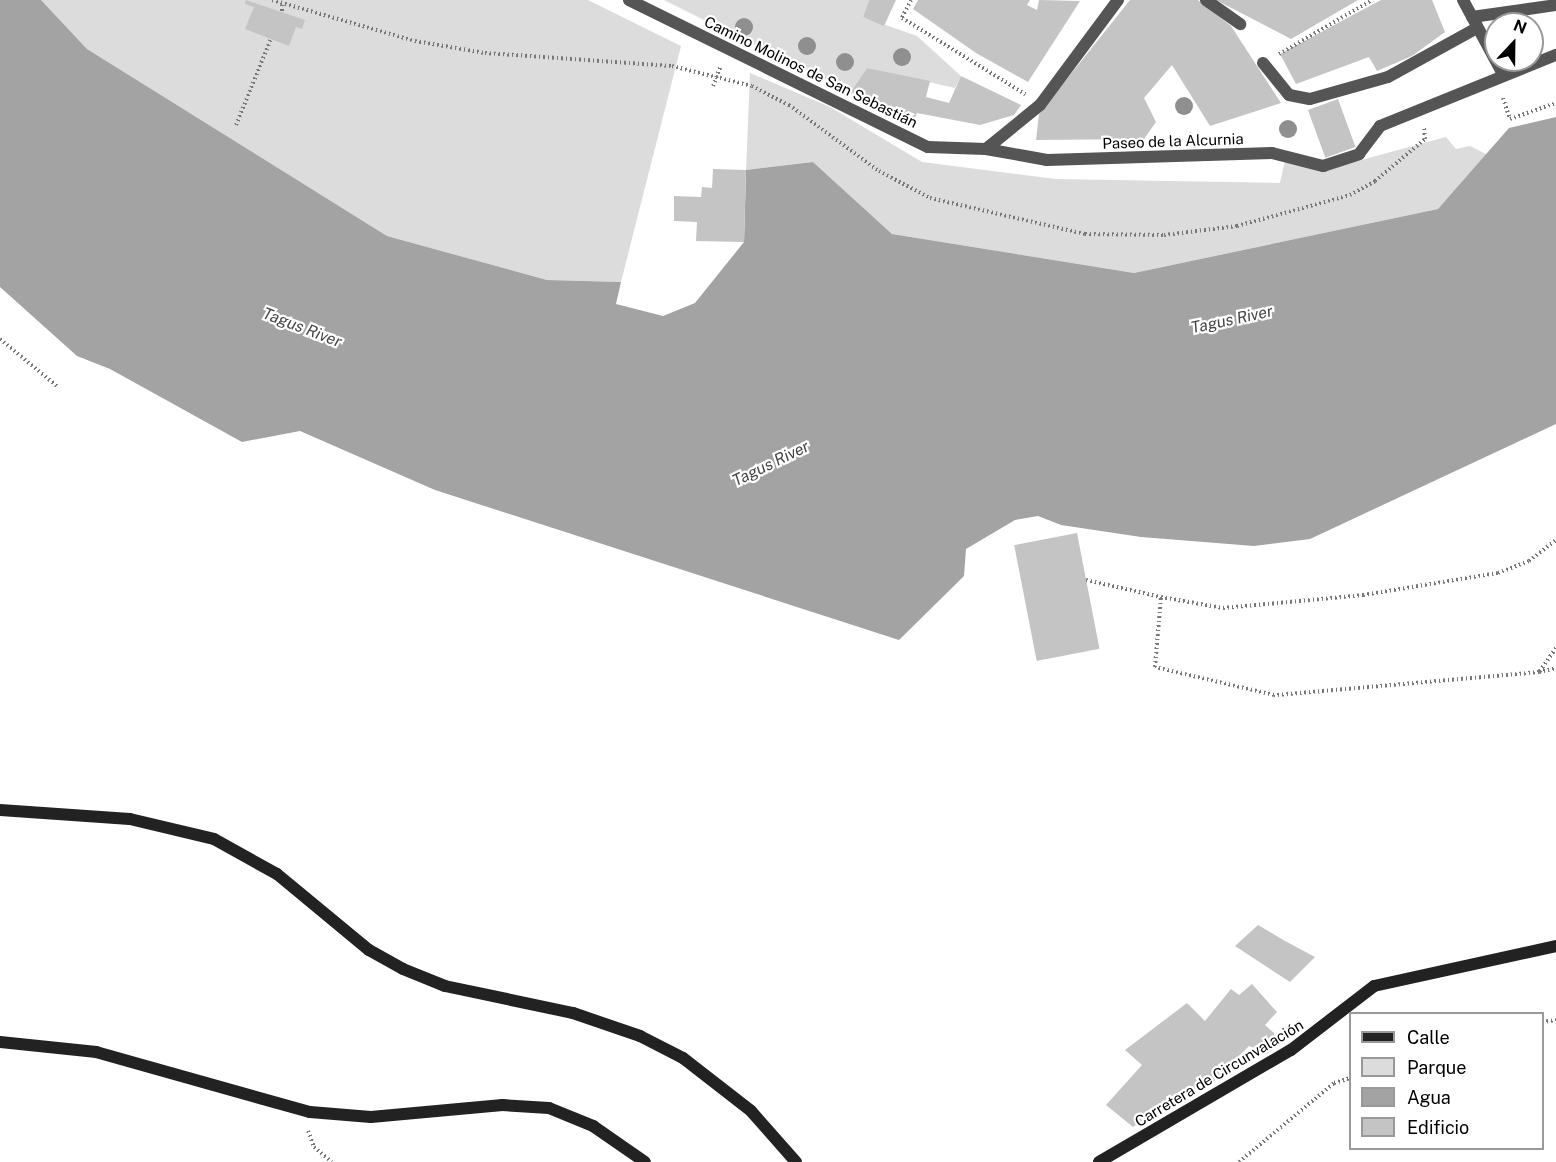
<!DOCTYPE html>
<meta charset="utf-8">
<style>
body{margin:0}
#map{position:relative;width:1556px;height:1162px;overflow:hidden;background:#fff;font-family:"Public Sans",sans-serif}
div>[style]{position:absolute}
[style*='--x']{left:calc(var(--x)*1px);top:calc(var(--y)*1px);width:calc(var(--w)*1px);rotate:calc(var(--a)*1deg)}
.green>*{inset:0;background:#dcdcdc}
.water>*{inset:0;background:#a3a3a3}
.building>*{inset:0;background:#c4c4c4;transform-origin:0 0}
.path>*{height:4px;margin-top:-2px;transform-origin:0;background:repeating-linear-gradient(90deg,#777 0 1.5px,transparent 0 4.5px)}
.lane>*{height:12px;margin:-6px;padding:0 6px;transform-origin:6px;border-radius:6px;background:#555}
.street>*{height:12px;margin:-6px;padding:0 6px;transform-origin:6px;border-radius:6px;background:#555}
.secondary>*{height:12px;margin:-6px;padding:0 6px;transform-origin:6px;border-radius:6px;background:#222}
.trees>*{width:18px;height:18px;margin:-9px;border-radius:50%;background:#8f8f8f}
span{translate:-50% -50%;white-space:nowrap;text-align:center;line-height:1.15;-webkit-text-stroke:4.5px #fff;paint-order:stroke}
.street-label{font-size:15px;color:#000}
.water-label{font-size:16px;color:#444;font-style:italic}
.legend{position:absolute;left:1349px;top:1012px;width:195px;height:138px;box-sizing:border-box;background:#fff;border:2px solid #999;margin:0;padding:8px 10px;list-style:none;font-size:18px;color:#000}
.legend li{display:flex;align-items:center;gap:12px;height:30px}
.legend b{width:30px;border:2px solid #999}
.north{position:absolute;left:1484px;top:12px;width:60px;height:60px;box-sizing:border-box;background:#fff;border:2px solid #999;border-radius:50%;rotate:22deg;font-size:16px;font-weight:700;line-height:24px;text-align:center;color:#000}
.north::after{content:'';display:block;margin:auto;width:21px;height:27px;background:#000;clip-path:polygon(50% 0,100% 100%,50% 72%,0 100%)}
</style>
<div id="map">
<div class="green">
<i style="clip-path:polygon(41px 0,588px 0,681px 46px,621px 282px,547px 280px,387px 236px,87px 49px)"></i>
<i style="clip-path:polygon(664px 0,869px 0,863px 17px,917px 36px,961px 76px,955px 88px,867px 68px,850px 93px)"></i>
<i style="clip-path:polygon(750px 73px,830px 107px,922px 162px,1056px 179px,1280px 183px,1285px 160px,1321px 171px,1446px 137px,1456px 149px,1470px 146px,1488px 155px,1438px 209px,1134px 273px,892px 234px,813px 162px,746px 170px)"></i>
</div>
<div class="water">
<i style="clip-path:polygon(0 0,41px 0,87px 49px,387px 236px,547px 280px,621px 282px,616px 304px,663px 316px,695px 303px,744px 242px,746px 170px,813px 162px,892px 234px,1134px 273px,1438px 209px,1509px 128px,1556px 117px,1556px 424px,1310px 539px,1254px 546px,1141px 537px,1061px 525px,1038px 516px,1015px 520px,966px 549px,964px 576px,899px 640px,435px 490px,300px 431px,242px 442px,110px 369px,77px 356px,0 287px)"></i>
</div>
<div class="building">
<i style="clip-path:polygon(246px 0,305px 20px,302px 29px,296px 27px,289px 46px,245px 29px,254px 7px,245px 4px)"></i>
<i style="clip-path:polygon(869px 0,896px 0,884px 26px,863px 17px)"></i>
<i style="clip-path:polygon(918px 0,1030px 0,1027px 5px,1037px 10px,1039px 0,1080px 1px,1028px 82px,976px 53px,913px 9px)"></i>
<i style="clip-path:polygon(1130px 0,1198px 0,1231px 26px,1281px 103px,1210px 126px,1172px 65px,1144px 98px,1156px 122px,1144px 139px,1036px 140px,1039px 114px)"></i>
<i style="clip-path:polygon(1216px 0,1358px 0,1291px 39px)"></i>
<i style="clip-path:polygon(1381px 0,1432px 0,1445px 32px,1412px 56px,1377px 71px,1369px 57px,1296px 84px,1280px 54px)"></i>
<i style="clip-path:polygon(867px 68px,930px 81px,926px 97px,949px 103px,961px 76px,1021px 105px,1014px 115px,980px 125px,917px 113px,911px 128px,850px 93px)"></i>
<i style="left:1338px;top:99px;width:51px;height:32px;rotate:70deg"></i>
<i style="clip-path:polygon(713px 169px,746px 170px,744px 242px,696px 241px,697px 222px,674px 221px,674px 196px,701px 197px,702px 187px,712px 188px)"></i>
<i style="left:1077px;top:533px;width:118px;height:64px;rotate:79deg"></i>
<i style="clip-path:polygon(1258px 925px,1285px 941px,1315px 957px,1290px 982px,1235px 946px)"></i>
<i style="clip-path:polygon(1252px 984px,1277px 1012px,1265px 1025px,1274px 1033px,1276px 1046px,1267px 1054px,1249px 1046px,1213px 1082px,1178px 1096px,1133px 1127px,1106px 1105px,1142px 1065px,1125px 1050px,1187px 1003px,1205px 1021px,1231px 989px,1239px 995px)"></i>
</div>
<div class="path">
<i style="--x:272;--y:0;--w:149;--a:16"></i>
<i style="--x:415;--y:41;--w:71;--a:9.7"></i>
<i style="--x:485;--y:53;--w:187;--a:4"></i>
<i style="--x:672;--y:66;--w:82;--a:14"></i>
<i style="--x:752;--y:86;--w:42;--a:27.2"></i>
<i style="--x:789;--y:105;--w:112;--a:36.3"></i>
<i style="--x:879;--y:171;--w:58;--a:27.9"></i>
<i style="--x:930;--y:198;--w:159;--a:13.1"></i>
<i style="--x:1085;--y:234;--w:79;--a:0.7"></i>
<i style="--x:1164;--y:235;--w:74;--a:-7"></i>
<i style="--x:1237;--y:226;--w:117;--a:-15.3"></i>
<i style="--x:1350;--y:195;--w:29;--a:-29"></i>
<i style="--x:1375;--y:181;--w:65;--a:-40"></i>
<i style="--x:1425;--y:139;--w:12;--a:-95"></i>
<i style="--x:911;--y:0;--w:20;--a:117"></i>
<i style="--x:902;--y:18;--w:145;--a:31.7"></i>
<i style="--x:282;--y:11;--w:7;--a:-90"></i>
<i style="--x:1279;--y:54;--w:108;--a:-30.1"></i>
<i style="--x:713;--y:86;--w:22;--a:-69"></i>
<i style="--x:1503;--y:98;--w:22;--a:72"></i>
<i style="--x:1510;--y:119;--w:49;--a:-19.2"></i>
<i style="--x:236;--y:125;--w:93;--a:-67.9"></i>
<i style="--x:0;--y:339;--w:75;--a:39.6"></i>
<i style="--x:1086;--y:580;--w:77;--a:12.8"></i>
<i style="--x:1556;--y:648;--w:29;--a:125"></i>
<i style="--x:1539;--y:672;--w:17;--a:-13"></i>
<i style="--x:1539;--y:672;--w:266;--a:175"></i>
<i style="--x:1274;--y:695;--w:122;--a:-166.8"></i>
<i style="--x:1155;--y:667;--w:70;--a:-85.1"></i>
<i style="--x:1161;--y:597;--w:63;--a:10.1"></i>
<i style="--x:1223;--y:608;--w:141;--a:-5.3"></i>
<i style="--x:1363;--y:595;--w:137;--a:-9.3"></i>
<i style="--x:1498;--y:573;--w:33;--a:-21"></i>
<i style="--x:1529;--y:561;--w:34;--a:-38"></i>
<i style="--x:1542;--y:1022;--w:14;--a:-8"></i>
<i style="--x:308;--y:1131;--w:17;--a:69"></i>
<i style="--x:314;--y:1147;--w:23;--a:40"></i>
<i style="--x:1239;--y:1162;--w:124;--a:-39.7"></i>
<i style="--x:1334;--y:1083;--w:17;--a:-17"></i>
</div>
<div class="lane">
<i style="--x:1206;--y:0;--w:42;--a:35.2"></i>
<i style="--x:1472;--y:17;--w:85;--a:-8.1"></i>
<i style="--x:1263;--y:63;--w:41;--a:50.9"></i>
<i style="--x:1289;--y:95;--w:21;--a:11"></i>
<i style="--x:1310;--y:99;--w:81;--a:-15.8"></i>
<i style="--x:1388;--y:77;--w:102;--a:-28.8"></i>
</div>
<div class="street">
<i style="--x:629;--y:0;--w:333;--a:26.2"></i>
<i style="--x:928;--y:147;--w:58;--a:2"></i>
<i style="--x:986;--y:149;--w:62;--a:10.2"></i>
<i style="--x:1047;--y:160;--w:225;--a:-1.8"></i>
<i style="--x:1272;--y:153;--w:53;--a:14.3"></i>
<i style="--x:1323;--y:166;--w:38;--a:-18"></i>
<i style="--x:1359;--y:154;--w:35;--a:-53"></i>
<i style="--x:1380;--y:126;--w:190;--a:-22"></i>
<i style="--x:1463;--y:0;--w:86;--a:61.7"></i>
<i style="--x:986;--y:149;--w:70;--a:-39.2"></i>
<i style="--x:1040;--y:105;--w:131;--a:-53.4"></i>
</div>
<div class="secondary">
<i style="--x:0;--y:810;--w:130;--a:4"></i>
<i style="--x:130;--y:819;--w:86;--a:13.4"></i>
<i style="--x:214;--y:839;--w:72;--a:29.1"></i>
<i style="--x:277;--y:874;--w:119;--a:39.6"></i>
<i style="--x:369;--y:950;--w:39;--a:29"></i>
<i style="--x:403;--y:969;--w:45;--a:22"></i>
<i style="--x:445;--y:986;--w:131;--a:11.9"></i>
<i style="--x:573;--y:1013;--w:71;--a:18.9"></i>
<i style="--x:640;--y:1036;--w:48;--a:27.1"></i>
<i style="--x:683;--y:1058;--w:86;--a:37.9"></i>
<i style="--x:751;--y:1111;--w:68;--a:48.6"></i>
<i style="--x:0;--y:1042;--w:97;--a:5.9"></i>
<i style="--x:96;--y:1052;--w:222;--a:15.7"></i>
<i style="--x:310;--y:1112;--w:61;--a:4.7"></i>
<i style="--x:371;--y:1117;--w:132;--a:-5.2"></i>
<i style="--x:502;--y:1105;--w:47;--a:3.7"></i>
<i style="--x:549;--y:1108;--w:48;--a:22.2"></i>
<i style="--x:593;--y:1126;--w:63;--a:34.7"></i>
<i style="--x:1099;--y:1162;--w:222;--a:-30.3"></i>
<i style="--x:1291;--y:1050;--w:105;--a:-37.6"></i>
<i style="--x:1374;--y:986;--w:186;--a:-12.4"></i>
</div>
<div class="trees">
<i style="left:744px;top:27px"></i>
<i style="left:807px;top:46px"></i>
<i style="left:902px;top:57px"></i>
<i style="left:845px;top:62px"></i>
<i style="left:1184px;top:106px"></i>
<i style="left:1288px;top:129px"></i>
</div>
<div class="street-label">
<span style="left:811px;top:72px;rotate:26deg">Camino Molinos de San Sebastián</span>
<span style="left:1173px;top:141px;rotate:-2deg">Paseo de la Alcurnia</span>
<span style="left:1219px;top:1073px;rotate:-31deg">Carretera de Circunvalación</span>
</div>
<div class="water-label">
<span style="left:1232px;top:320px;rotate:-12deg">Tagus River</span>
<span style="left:302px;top:328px;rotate:21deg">Tagus River</span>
<span style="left:771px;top:464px;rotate:-26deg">Tagus River</span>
</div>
<ul class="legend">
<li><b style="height:8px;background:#222"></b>Calle</li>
<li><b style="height:16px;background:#dcdcdc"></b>Parque</li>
<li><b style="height:16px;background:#a3a3a3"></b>Agua</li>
<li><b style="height:16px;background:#c4c4c4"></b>Edificio</li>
</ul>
<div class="north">N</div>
</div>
